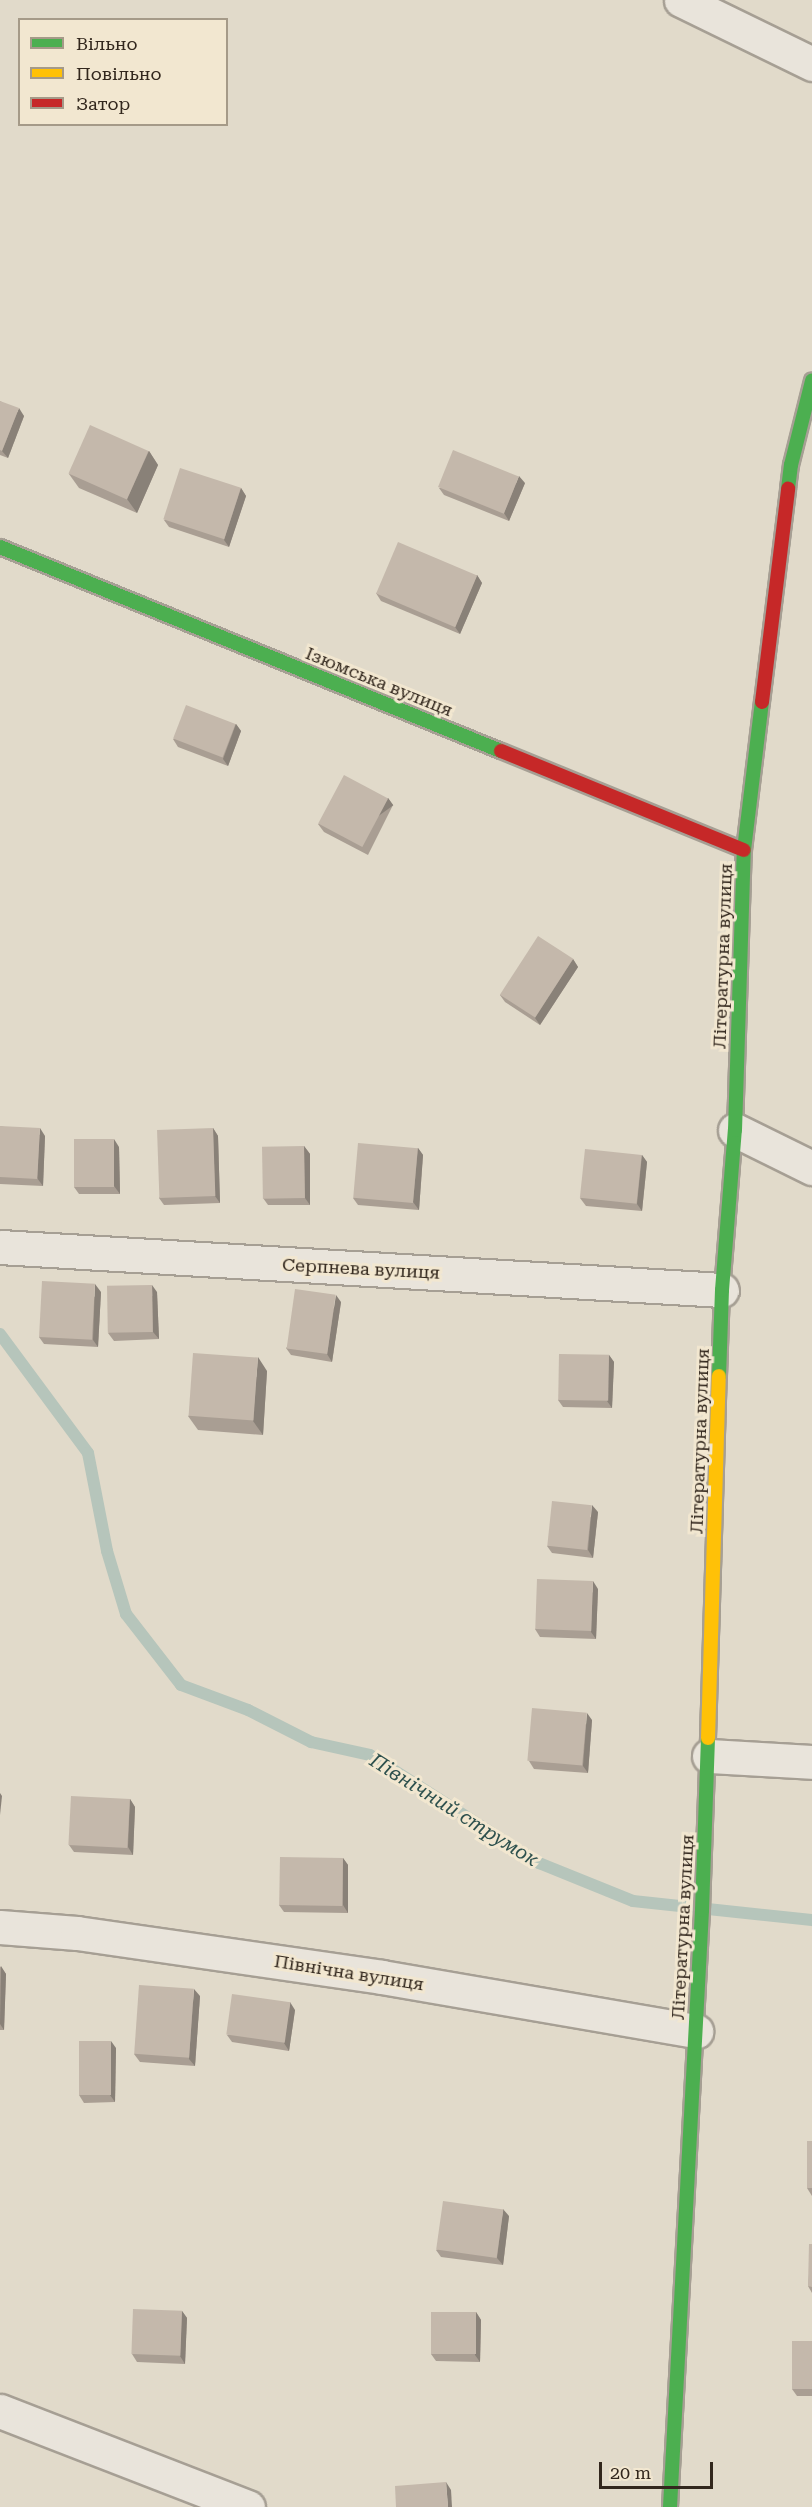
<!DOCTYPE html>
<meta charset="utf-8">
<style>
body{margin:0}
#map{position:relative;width:812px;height:2507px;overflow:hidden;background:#e1daca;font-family:"Roboto Serif",serif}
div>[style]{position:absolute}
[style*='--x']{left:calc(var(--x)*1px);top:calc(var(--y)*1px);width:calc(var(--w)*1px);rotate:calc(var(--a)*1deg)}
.stream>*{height:12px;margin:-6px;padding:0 6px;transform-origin:6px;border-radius:6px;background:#b6c5bb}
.roads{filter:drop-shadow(2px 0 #a69f94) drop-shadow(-2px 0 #a69f94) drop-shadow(0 2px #a69f94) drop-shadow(0 -2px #a69f94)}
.street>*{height:33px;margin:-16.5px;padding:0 16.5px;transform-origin:16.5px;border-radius:16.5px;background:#e9e4db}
.fast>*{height:14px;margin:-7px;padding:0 7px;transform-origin:7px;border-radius:7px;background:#4caf50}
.slow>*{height:14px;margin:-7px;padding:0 7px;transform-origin:7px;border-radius:7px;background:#ffc107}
.jam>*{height:14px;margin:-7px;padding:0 7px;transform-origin:7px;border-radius:7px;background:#c62828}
.wall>*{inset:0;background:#a99e93}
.shaded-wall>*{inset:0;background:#898178;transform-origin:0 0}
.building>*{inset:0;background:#c4b8ab;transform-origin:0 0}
span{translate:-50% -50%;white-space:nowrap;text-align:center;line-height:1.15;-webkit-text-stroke:6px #f2e7d0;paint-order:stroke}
.street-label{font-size:18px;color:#32271d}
.water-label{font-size:20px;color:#2e514e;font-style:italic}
.legend{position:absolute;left:18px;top:18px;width:210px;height:108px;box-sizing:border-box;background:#f2e7d0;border:2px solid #a59a88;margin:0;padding:8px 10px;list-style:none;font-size:18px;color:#32271d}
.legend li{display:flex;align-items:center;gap:12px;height:30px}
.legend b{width:30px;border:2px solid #a59a88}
.scale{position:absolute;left:599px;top:2462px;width:114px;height:27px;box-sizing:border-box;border:3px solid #32271d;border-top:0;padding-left:8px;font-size:18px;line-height:21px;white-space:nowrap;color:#32271d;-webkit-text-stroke:4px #f2e7d0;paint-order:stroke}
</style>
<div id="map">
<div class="stream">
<i style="--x:0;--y:1334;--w:148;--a:53.5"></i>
<i style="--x:88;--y:1453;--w:100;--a:79"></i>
<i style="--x:107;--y:1551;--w:66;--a:73.2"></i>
<i style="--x:126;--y:1614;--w:90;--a:52.2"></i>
<i style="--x:181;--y:1685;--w:72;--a:20.5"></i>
<i style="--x:248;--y:1710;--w:71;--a:26.9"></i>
<i style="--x:311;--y:1742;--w:60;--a:12.4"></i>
<i style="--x:370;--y:1755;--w:201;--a:32.6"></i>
<i style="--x:539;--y:1863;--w:101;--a:22"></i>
<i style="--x:633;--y:1901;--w:180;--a:6.1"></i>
</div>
<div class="roads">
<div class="street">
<i style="--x:681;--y:0;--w:146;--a:26"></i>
<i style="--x:735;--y:1130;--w:86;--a:26.3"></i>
<i style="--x:0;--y:1247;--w:723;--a:3.41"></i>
<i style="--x:709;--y:1756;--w:103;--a:3.3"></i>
<i style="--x:0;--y:1927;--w:77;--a:4.5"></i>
<i style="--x:77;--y:1933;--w:308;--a:8.2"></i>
<i style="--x:382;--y:1977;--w:319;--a:9.8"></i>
<i style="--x:0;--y:2411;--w:266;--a:21.2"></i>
</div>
<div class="fast">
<i style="--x:788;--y:489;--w:24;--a:-83"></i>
<i style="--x:791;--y:465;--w:87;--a:-76"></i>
<i style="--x:0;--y:547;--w:541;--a:22.16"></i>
<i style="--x:719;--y:1376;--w:86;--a:-88"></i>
<i style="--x:722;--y:1290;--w:161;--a:-85.4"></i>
<i style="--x:735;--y:1130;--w:280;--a:-88.2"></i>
<i style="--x:744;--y:850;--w:149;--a:-83.1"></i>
<i style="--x:670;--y:2507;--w:598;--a:-86.93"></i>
<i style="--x:702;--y:1910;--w:172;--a:-88"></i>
</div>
<div class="slow">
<i style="--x:708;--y:1738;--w:362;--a:-88.3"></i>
</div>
<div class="jam">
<i style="--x:762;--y:702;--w:215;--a:-83"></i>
<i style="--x:501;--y:751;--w:262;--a:22.2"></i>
</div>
</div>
<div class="wall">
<i style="clip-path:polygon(0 401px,24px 416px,8px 458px,0 455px)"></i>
<i style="clip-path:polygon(149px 451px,158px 465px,137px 513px,79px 488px,69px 474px)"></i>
<i style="clip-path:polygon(525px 483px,509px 521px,444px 495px,439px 488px)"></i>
<i style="clip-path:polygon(241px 488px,246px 496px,229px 547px,169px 527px,164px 520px)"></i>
<i style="clip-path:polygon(477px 575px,482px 583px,460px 634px,381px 601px,376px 593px)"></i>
<i style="clip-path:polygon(236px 724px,241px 731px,228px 766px,178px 747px,173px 739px)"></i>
<i style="clip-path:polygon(388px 798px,393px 805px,368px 855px,324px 832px,318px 824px)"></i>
<i style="clip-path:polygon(573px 959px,578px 967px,540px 1025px,505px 1002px,500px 995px)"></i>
<i style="clip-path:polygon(0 1126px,45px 1136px,43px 1186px,0 1184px)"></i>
<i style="clip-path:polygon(213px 1128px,218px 1136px,220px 1203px,164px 1205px,159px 1198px)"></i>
<i style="clip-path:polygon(304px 1146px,310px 1154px,310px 1205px,268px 1205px,263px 1198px)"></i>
<i style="clip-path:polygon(119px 1147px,120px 1194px,79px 1194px,74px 1187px)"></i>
<i style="clip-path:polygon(418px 1148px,423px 1155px,419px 1210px,358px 1205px,353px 1198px)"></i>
<i style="clip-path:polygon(642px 1155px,647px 1162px,642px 1211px,586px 1206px,580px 1198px)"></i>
<i style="clip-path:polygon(101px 1292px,98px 1347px,44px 1344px,39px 1337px)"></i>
<i style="clip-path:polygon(157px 1292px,159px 1339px,114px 1341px,108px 1333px)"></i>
<i style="clip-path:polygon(341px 1302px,332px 1362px,291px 1355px,286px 1348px)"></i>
<i style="clip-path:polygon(609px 1355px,614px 1362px,612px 1408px,563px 1407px,558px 1400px)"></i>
<i style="clip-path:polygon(267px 1371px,263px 1435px,198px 1430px,188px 1416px)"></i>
<i style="clip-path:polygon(598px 1512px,593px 1558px,552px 1553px,547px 1546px)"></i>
<i style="clip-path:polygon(598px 1589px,596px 1639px,540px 1637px,535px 1629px)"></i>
<i style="clip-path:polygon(592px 1720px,588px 1773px,534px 1769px,529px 1761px)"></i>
<i style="clip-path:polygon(130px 1799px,135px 1807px,133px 1855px,74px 1852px,69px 1845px)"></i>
<i style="clip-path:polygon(343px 1858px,348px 1865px,348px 1913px,284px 1912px,279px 1905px)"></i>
<i style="clip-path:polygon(0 1966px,6px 1974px,4px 2030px,0 2030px)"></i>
<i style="clip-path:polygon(200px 1996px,195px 2066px,140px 2062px,134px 2054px)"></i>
<i style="clip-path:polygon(295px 2010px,289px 2051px,232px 2042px,227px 2035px)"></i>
<i style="clip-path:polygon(116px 2048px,115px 2102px,84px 2103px,79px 2095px)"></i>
<i style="clip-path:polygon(812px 2141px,812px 2196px,807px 2188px)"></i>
<i style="clip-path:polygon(509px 2216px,503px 2265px,441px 2257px,436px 2250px)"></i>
<i style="clip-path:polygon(812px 2244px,812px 2293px,808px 2286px)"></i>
<i style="clip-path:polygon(182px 2311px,187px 2318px,185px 2364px,137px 2362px,132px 2354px)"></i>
<i style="clip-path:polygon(476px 2312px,481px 2320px,480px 2362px,436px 2361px,431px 2354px)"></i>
<i style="clip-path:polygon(812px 2341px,812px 2396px,797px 2396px,792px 2389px)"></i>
</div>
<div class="shaded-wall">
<i style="clip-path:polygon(19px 408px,24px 416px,8px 458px,2px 451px)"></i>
<i style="clip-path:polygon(149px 451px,158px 465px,137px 513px,127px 499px)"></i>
<i style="clip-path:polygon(519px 476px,525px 483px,509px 521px,504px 513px)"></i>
<i style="clip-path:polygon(241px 488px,246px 496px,229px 547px,224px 540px)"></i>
<i style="clip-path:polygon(477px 575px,482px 583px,460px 634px,455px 627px)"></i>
<i style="clip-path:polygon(236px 724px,241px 731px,228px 766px,223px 759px)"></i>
<i style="left:388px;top:798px;width:9px;height:56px;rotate:54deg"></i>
<i style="clip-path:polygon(573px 959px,578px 967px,540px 1025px,535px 1018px)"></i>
<i style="clip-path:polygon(40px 1128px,45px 1136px,43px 1186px,37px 1178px)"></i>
<i style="clip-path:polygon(213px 1128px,218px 1136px,220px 1203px,215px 1196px)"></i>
<i style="clip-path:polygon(114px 1139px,119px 1147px,120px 1194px,114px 1186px)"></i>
<i style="clip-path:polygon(304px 1146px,310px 1154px,310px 1205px,305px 1198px)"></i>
<i style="clip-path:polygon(418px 1148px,423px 1155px,419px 1210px,413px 1202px)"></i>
<i style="clip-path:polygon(642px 1155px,647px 1162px,642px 1211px,637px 1204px)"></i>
<i style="clip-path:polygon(95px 1284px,101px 1292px,98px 1347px,93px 1340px)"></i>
<i style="clip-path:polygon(152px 1285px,157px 1292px,159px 1339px,153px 1332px)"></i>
<i style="clip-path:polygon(336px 1295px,341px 1302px,332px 1362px,327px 1354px)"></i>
<i style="clip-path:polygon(609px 1355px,614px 1362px,612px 1408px,607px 1401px)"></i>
<i style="clip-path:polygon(258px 1357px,267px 1371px,263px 1435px,253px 1421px)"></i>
<i style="clip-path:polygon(592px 1505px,598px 1512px,593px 1558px,588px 1550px)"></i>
<i style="clip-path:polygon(593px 1581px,598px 1589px,596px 1639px,591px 1632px)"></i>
<i style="clip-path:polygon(587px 1713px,592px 1720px,588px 1773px,583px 1766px)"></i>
<i style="clip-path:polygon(0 1793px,2px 1796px,0 1815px)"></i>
<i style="clip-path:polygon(130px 1799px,135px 1807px,133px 1855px,128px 1847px)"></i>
<i style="clip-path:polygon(343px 1858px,348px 1865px,348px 1913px,343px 1905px)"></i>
<i style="clip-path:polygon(1px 1966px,6px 1974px,4px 2030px,0 2024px)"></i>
<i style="clip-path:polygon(194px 1989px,200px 1996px,195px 2066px,189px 2059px)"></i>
<i style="clip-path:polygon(290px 2002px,295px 2010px,289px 2051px,284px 2043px)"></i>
<i style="clip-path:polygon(111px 2041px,116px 2048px,115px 2102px,110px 2095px)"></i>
<i style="clip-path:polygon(503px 2209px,509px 2216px,503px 2265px,497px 2258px)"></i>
<i style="clip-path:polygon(182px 2311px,187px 2318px,185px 2364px,180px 2356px)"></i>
<i style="clip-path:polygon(476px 2312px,481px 2320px,480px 2362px,475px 2355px)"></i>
<i style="clip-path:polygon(446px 2482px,451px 2490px,452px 2507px,448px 2507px)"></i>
</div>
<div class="building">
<i style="clip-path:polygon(0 401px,19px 408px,2px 451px,0 450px)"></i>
<i style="left:90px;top:425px;width:64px;height:53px;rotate:24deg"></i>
<i style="left:453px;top:450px;width:71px;height:40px;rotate:22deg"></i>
<i style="left:180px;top:468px;width:64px;height:54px;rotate:18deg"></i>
<i style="left:398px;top:542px;width:86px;height:56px;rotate:23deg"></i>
<i style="left:186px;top:705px;width:53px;height:36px;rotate:21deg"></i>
<i style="left:344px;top:775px;width:50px;height:55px;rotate:28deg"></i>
<i style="left:538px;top:936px;width:42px;height:70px;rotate:33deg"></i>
<i style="left:0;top:1126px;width:40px;height:51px;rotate:3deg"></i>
<i style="left:213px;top:1128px;width:68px;height:56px;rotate:88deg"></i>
<i style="left:74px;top:1139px;width:40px;height:48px"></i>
<i style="left:358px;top:1143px;width:60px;height:55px;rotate:5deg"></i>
<i style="left:304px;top:1146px;width:52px;height:42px;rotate:89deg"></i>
<i style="left:585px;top:1149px;width:57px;height:49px;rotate:6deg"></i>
<i style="left:42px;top:1281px;width:53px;height:56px;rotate:3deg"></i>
<i style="left:152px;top:1285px;width:47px;height:45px;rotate:89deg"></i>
<i style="left:295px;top:1289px;width:41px;height:60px;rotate:8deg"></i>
<i style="left:193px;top:1353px;width:65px;height:63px;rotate:4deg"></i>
<i style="left:559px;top:1354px;width:50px;height:46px;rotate:1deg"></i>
<i style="left:552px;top:1501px;width:40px;height:45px;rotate:6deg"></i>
<i style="left:537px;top:1579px;width:56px;height:50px;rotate:2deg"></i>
<i style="left:532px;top:1708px;width:55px;height:53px;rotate:5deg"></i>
<i style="left:71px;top:1796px;width:59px;height:49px;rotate:3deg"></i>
<i style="left:280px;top:1857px;width:63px;height:48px;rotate:1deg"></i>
<i style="left:139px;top:1985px;width:55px;height:69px;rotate:4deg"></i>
<i style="left:232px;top:1994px;width:59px;height:41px;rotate:8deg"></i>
<i style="left:79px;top:2041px;width:32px;height:54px"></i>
<i style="left:807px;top:2141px;width:5px;height:47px"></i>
<i style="left:443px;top:2201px;width:61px;height:49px;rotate:8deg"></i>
<i style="clip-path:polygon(809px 2244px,812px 2244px,812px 2287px,808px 2286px)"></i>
<i style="left:133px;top:2309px;width:49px;height:45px;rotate:2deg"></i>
<i style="left:431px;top:2312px;width:45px;height:42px"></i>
<i style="left:792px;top:2341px;width:20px;height:48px"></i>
<i style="clip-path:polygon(446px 2482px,448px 2507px,396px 2507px,395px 2486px)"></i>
</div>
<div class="street-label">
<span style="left:379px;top:682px;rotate:22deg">Ізюмська вулиця</span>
<span style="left:723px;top:956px;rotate:-88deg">Літературна вулиця</span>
<span style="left:361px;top:1269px;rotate:3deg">Серпнева вулиця</span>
<span style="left:700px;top:1441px;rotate:-88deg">Літературна вулиця</span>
<span style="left:683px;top:1927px;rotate:-87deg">Літературна вулиця</span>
<span style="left:349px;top:1973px;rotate:9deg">Північна вулиця</span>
</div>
<div class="water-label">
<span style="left:454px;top:1810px;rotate:32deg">Північний струмок</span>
</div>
<ul class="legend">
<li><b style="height:8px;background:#4caf50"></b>Вільно</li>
<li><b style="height:8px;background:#ffc107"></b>Повільно</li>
<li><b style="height:8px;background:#c62828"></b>Затор</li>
</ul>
<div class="scale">20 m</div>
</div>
